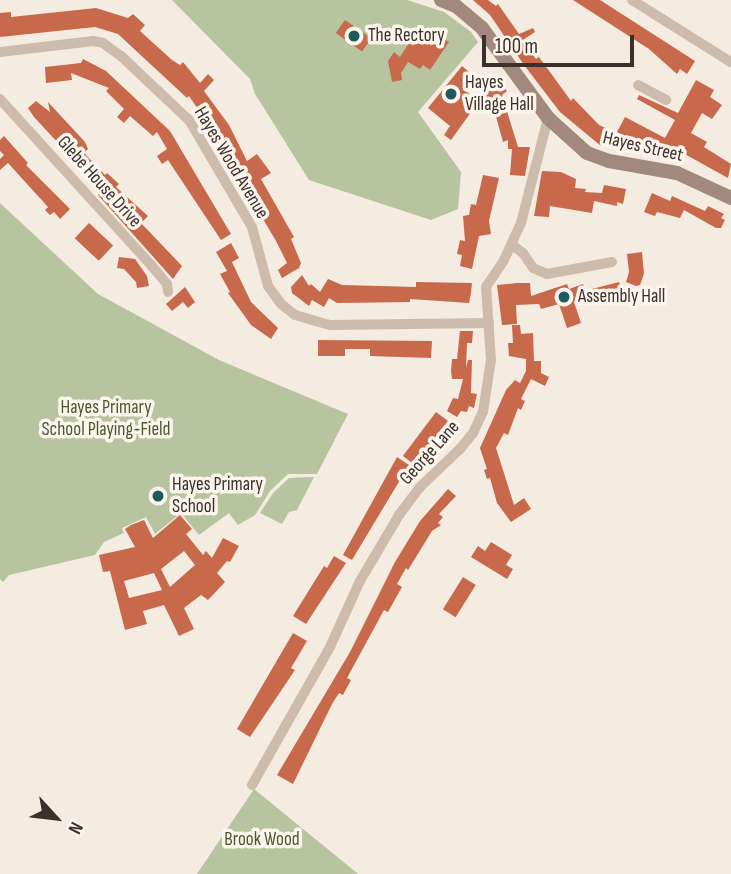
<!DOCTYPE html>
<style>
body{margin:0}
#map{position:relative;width:731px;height:874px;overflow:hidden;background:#f4ebe1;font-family:"Sofia Sans Condensed",sans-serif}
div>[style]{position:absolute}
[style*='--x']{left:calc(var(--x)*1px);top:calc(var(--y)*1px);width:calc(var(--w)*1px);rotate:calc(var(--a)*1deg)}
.green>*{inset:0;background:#b8c4a0}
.building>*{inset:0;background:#c8694b;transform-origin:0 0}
.minor>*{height:10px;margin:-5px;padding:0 5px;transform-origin:5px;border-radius:5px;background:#cdbbac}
.secondary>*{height:14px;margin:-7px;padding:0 7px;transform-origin:7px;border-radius:7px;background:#a18a7d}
.dots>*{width:19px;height:19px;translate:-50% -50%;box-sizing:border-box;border:4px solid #fbf5ee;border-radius:50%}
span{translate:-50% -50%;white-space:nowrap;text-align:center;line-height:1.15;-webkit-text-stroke:7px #fbf5ee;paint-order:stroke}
.poi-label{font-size:19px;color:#3b302b}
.left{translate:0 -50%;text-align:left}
.street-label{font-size:19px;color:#3b302b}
.park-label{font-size:19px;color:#4a5a2e}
.north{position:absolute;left:21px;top:783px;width:70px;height:70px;-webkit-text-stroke:5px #fbf5ee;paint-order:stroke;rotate:117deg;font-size:19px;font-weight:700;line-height:28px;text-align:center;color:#3b302b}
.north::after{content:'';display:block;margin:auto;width:24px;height:32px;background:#3b302b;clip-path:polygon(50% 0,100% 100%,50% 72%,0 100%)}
.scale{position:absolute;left:482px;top:35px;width:152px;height:32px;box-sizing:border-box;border:4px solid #3b302b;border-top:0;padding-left:9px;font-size:21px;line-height:24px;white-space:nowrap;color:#3b302b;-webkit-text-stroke:5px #fbf5ee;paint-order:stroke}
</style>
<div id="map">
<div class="green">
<i style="clip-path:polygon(172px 0,407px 0,444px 12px,471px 32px,478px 42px,418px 112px,461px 172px,458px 209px,431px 220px,309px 180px,255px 94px,250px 79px)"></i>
<i style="clip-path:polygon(0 203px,98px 294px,219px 360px,348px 414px,317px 474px,288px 474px,270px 491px,255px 515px,238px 525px,229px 513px,199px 535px,181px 513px,155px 534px,146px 517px,122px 528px,124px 533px,104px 542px,95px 555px,9px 575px,3px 582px,0 579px)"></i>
<i style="clip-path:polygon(314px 477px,297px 510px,289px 512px,282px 524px,260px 513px,273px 493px,289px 478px)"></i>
<i style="clip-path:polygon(254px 789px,357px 873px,358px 874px,197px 874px)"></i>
</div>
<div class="building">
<i style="clip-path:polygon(473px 0,488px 0,496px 6px,498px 4px,519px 34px,533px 28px,535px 32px,521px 41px,536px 59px,539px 57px,571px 101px,573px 98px,599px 125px,610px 130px,601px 146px,560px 112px,524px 65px,490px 15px)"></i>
<i style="clip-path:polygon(573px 0,600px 0,695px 61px,687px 74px,680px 69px,677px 74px,649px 49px)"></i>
<i style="clip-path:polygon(96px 8px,128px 18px,133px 14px,145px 25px,140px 31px,172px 60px,180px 65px,183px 62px,200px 83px,208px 74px,214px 80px,204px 91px,229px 125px,247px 161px,257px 154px,271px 173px,261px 179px,294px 237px,291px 239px,301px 263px,299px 268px,282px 278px,278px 270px,287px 263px,276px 241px,200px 112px,189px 96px,187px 98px,118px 34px,95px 27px,0 37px,0 13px,11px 12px,11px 17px)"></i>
<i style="left:345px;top:20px;width:32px;height:16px;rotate:35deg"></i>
<i style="clip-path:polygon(425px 27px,449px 42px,430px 70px,423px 65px,420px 69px,408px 62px,401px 73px,402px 80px,392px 82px,388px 61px,394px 52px,400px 57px,409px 43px,413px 46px)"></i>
<i style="clip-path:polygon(83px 59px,106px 71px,170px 131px,231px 234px,221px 240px,168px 160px,162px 164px,157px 156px,167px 149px,157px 132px,153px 136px,130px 116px,124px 123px,117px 117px,124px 109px,106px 91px,109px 88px,71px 73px,72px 80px,46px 83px,45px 67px,81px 63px)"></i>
<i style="clip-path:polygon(462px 66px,474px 76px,463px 89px,479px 101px,451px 140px,444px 135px,450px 126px,428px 108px)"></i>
<i style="clip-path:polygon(696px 80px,714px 90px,710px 97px,722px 105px,712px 119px,702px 113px,691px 133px,707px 142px,704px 147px,731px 164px,728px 178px,681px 152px,679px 155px,656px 142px,651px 150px,617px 132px,625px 117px,665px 138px,675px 120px,637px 99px,639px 95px,678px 113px)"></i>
<i style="clip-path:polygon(499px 81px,507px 91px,502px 95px,518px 147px,530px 147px,525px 176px,510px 175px,512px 149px,508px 149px,508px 140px,503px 142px,492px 102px,490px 105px,480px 93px)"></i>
<i style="clip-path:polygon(36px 101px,50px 112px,48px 102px,85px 142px,88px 149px,84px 153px,105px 175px,107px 173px,119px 184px,116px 187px,148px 216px,141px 223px,182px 266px,173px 279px,98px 195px,101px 191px,74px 160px,34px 117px,28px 108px)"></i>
<i style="clip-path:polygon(4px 136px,28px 163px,26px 165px,70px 209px,60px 219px,54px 212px,50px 215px,45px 210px,48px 207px,8px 163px,0 170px,0 159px,4px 155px,0 151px,0 140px)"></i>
<i style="clip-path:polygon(542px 171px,561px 172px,576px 179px,575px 188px,586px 189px,585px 192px,602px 193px,604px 185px,626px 189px,623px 204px,617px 202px,617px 206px,594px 201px,592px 213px,550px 206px,549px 217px,534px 216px)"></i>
<i style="clip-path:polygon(483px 175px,499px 178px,489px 221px,491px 234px,479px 236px,472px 269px,460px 266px,462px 255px,457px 254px,460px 240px,465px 241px,463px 216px,469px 215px,471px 204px,476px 205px)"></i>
<i style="clip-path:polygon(652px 193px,670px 201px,672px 196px,705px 211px,708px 206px,724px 214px,721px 218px,725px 220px,721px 228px,716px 228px,684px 210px,680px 218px,657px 212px,655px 216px,652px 215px,644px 212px)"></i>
<i style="left:89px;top:223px;width:33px;height:21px;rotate:43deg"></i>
<i style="clip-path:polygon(231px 243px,239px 258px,232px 262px,251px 302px,278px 328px,271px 339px,251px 325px,228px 293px,230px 292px,220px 274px,227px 271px,216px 252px)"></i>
<i style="clip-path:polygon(642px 252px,644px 274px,640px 285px,636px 286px,626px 282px,629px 272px,627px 254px)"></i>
<i style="clip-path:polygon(119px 257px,135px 259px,147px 276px,149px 286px,137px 288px,136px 282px,124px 269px,117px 268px)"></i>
<i style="clip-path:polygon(302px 275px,309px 286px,311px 284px,320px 292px,328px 279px,342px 285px,380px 286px,416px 287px,416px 282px,472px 283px,471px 293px,469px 303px,410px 299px,410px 302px,337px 303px,329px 298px,324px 307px,312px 300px,309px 306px,292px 293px,291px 287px)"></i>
<i style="clip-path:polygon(619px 282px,624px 296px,592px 303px,588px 290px)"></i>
<i style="clip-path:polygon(517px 283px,530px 283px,531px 296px,567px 284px,569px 289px,583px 284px,588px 297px,574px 302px,581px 323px,567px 328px,559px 304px,541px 309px,539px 304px,516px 305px,517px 324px,502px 325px,497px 285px)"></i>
<i style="clip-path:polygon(185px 287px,195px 302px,188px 308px,183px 302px,172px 311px,166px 304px)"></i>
<i style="clip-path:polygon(512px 325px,520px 325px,521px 334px,533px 333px,534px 361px,541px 361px,541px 373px,549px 377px,545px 386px,531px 379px,521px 399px,525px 401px,521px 410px,518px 408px,508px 435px,504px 433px,496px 448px,514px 505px,524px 498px,531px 509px,511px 522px,497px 503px,490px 478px,487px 479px,484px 470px,487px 469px,480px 448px,506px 390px,515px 380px,520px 383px,526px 371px,526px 359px,509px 356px,508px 343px,513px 343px)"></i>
<i style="clip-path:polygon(460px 331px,473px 331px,472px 343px,467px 343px,466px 368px,468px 360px,472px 360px,471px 393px,477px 394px,474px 408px,469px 406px,467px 412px,461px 411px,457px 417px,447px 411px,453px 398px,458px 399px,463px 379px,452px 379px,451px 371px,452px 359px,457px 359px)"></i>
<i style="clip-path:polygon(318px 340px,432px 341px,431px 358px,370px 356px,370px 349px,345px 349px,345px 356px,318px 356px)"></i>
<i style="left:436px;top:412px;width:15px;height:55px;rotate:37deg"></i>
<i style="clip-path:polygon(397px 457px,409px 465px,352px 560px,343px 555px)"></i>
<i style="clip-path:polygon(448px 489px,456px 496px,439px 514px,443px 517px,438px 523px,441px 525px,432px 531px,408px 570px,406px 568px,397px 584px,402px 587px,398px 594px,388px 612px,384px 610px,347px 678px,351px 680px,343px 695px,339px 693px,332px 704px,293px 784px,277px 775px,350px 652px,395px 562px,420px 521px)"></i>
<i style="clip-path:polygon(evenodd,180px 515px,192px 529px,186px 534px,203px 555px,206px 551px,212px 558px,223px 538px,239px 546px,230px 562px,227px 561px,217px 573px,225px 582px,208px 600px,201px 595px,184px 608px,194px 629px,179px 636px,164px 605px,143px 611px,147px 624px,125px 630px,110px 571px,103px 572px,99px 555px,135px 547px,125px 529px,131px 525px,144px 520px,153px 538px,180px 515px,184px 551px,195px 565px,170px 587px,161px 569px,184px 551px,180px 515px,154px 573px,162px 590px,129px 598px,124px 581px,154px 573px)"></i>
<i style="clip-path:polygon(491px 542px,512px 555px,506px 565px,513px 569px,507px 579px,471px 557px,478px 546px,485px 551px)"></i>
<i style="clip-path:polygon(334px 556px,346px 563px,306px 624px,293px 616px,324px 566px,327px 568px)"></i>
<i style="left:463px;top:577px;width:15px;height:38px;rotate:32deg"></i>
<i style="clip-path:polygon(293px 633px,307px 641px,291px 668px,295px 670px,250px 737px,237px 729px)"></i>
</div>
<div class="minor">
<i style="--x:632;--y:0;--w:117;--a:32.1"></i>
<i style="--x:0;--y:52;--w:94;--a:-6.7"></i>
<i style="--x:93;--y:41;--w:10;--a:11"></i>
<i style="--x:103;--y:43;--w:22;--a:36"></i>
<i style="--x:121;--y:56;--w:93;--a:43.3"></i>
<i style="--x:189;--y:120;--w:124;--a:59.5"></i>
<i style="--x:252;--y:227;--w:61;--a:74.8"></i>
<i style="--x:268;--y:286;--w:22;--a:54"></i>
<i style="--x:281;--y:304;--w:18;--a:38"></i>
<i style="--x:295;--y:315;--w:37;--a:16"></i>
<i style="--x:331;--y:325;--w:158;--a:-0.7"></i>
<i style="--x:638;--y:85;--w:32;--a:28"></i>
<i style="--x:0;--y:99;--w:224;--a:47.7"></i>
<i style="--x:151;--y:265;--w:25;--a:50"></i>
<i style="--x:167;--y:284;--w:8;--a:83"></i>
<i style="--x:512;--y:245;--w:14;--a:36"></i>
<i style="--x:523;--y:253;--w:18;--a:56"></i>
<i style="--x:533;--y:268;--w:15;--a:23"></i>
<i style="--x:547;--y:274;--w:66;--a:-10.5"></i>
<i style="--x:252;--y:785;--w:159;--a:-60.5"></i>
<i style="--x:330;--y:647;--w:72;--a:-65.6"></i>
<i style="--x:360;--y:581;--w:77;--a:-59.4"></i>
<i style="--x:399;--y:515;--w:34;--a:-53"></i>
<i style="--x:419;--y:488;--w:57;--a:-43.6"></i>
<i style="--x:460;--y:449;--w:21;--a:-51"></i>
<i style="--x:473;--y:433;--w:23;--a:-65"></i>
<i style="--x:483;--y:412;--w:53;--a:-81.3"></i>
<i style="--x:491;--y:360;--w:73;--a:-93.9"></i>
<i style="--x:486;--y:287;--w:32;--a:-56"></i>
<i style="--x:504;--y:260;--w:41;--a:-65.3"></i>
<i style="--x:521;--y:223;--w:108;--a:-75.6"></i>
</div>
<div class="secondary">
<i style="--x:441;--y:0;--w:16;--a:22"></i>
<i style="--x:456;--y:6;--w:34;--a:40"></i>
<i style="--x:482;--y:28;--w:112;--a:53.7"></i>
<i style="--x:548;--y:118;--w:52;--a:41.9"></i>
<i style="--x:587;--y:153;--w:23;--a:20"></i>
<i style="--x:609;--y:161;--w:69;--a:10"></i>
<i style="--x:677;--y:173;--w:60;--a:24.8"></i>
</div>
<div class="dots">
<i style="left:354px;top:36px;background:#1f5a5e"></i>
<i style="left:451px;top:94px;background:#1f5a5e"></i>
<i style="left:564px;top:297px;background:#1f5a5e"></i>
<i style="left:158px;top:496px;background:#1f5a5e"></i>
</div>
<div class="poi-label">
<span class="left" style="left:368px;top:36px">The Rectory</span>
<span class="left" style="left:465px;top:94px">Hayes<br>Village Hall</span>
<span class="left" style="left:578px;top:297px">Assembly Hall</span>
<span class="left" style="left:172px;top:496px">Hayes Primary<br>School</span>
</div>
<div class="street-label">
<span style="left:643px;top:147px;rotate:13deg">Hayes Street</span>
<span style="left:231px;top:163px;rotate:59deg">Hayes Wood Avenue</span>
<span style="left:99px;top:182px;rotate:48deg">Glebe House Drive</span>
<span style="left:430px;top:453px;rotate:-48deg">George Lane</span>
</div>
<div class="park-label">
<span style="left:106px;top:419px">Hayes Primary<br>School Playing-Field</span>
<span style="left:262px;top:840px">Brook Wood</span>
</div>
<div class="north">N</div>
<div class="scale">100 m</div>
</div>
